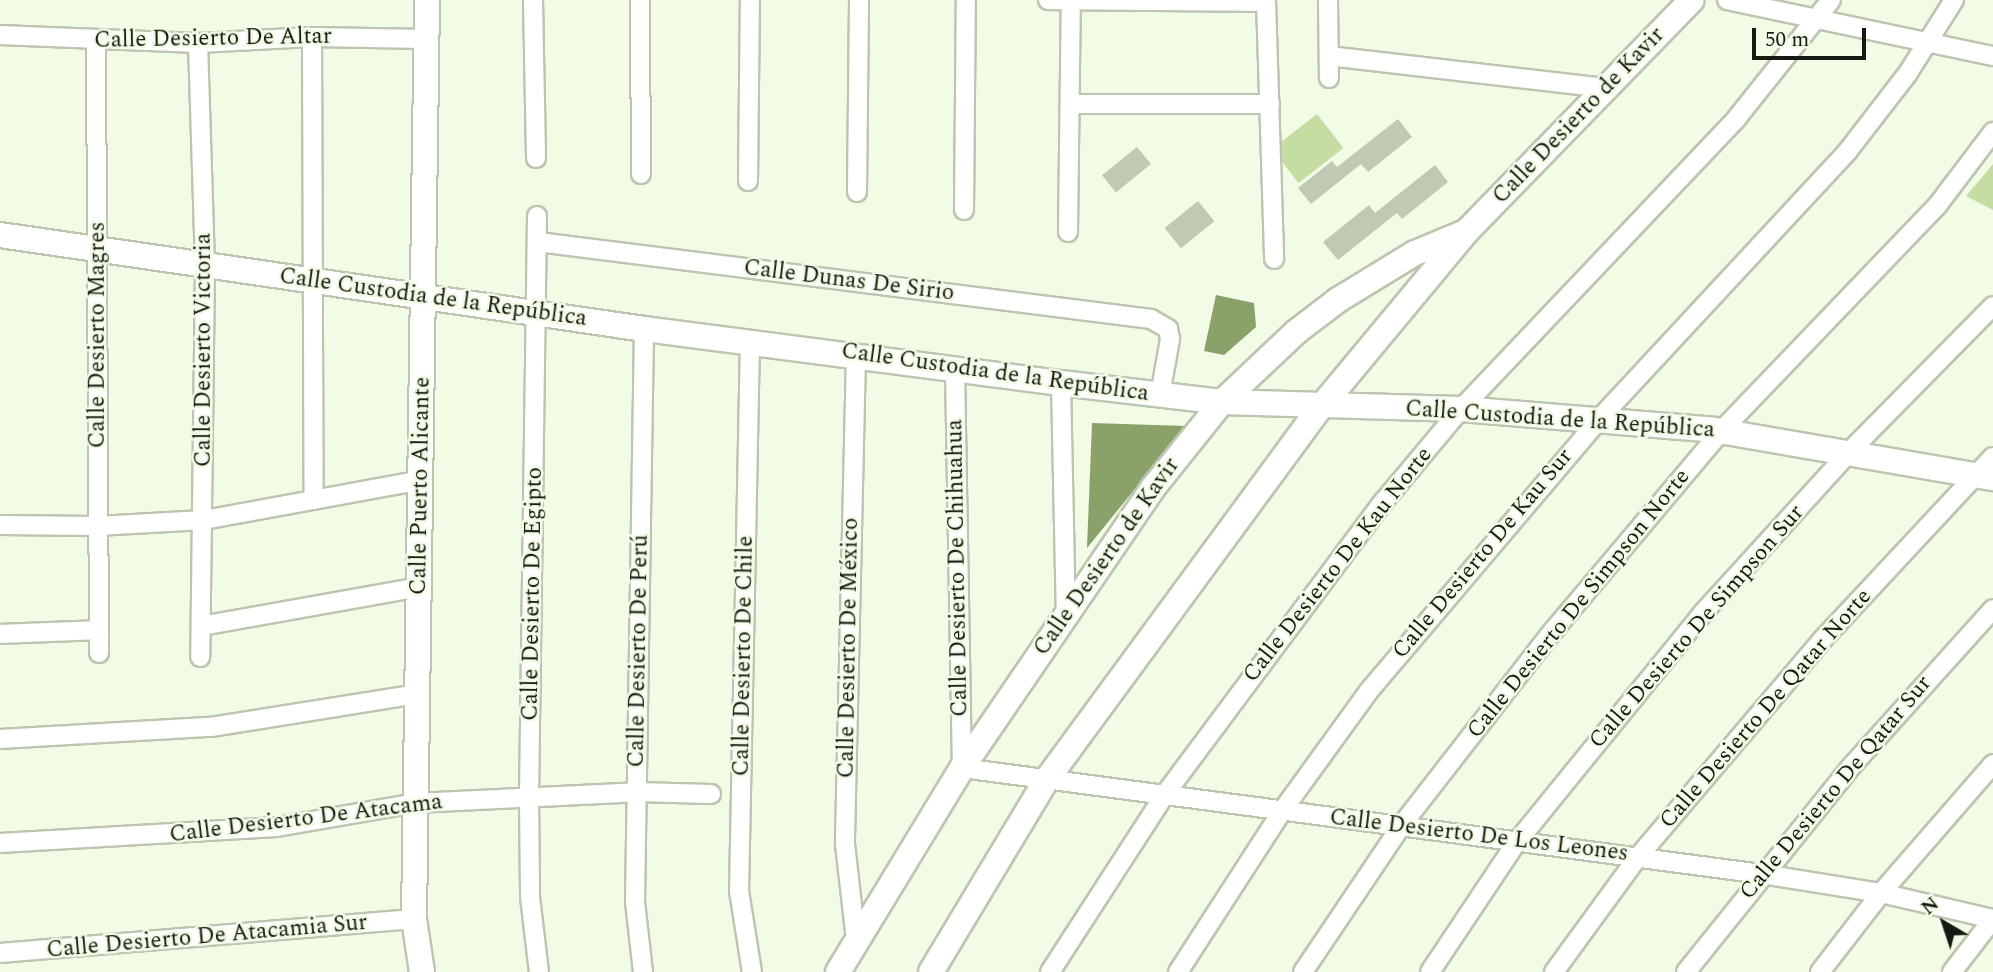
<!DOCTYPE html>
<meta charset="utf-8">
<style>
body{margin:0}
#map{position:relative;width:1993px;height:972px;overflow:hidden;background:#f2fbe5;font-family:Spectral,serif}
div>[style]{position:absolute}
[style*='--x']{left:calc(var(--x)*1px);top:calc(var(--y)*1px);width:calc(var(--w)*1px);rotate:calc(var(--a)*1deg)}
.green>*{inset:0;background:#c5dca3;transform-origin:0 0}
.water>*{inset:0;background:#8ba16a}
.building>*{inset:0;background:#c0c9b4;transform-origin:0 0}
.roads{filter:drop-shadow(2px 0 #bcc5b0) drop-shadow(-2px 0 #bcc5b0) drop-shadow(0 2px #bcc5b0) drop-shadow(0 -2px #bcc5b0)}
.street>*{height:18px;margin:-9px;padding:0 9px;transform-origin:9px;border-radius:9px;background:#fff}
.secondary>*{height:24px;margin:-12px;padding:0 12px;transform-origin:12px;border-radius:12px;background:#fff}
span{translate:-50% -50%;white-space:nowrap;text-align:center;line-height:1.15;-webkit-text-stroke:5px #f2fbe5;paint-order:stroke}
.street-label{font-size:23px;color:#171a12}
.north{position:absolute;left:1909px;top:888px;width:70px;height:70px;-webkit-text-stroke:5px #f2fbe5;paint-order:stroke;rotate:321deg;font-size:19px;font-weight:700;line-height:28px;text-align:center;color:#171a12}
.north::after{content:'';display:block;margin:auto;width:24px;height:32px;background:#171a12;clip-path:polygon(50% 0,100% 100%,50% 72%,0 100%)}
.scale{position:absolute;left:1752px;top:28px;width:114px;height:32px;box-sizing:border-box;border:4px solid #171a12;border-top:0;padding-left:9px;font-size:21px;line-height:24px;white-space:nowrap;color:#171a12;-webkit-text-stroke:5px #f2fbe5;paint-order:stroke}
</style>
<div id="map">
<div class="green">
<i style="left:1317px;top:114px;width:43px;height:57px;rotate:52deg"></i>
<i style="clip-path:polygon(1993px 164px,1993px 210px,1966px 196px)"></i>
</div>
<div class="water">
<i style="clip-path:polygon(1216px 295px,1254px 303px,1256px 327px,1224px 355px,1204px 351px)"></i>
<i style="clip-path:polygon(1092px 423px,1186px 426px,1087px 548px)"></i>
</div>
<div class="building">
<i style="clip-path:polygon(1398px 119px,1412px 137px,1368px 172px,1361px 164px,1311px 204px,1298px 188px,1332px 161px,1337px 167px)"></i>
<i style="left:1137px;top:147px;width:22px;height:45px;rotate:51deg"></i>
<i style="clip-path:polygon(1435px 165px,1448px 182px,1402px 219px,1397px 213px,1338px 260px,1323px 242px,1369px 205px,1375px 213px)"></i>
<i style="left:1198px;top:201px;width:26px;height:43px;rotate:51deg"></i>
</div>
<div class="roads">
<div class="street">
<i style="--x:533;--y:0;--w:158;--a:88.9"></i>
<i style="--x:640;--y:0;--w:174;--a:89.7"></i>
<i style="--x:1048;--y:0;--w:218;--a:0.5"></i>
<i style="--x:1266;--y:0;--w:259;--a:88.2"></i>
<i style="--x:1328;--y:0;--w:78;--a:89.3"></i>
<i style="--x:1727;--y:0;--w:272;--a:11.9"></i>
<i style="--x:0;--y:35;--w:198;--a:2.3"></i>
<i style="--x:198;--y:43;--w:114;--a:-3"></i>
<i style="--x:312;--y:37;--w:114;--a:1"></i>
<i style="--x:312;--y:37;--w:463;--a:89.8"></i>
<i style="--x:96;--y:41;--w:612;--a:89.72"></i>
<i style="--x:198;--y:43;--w:224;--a:88.2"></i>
<i style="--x:205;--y:267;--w:390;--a:90.7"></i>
<i style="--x:1329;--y:56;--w:280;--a:6.6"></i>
<i style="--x:1070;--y:104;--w:200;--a:0"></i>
<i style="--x:748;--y:181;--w:181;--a:-89.4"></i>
<i style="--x:857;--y:192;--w:192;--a:-89.4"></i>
<i style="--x:964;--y:210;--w:210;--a:-89.5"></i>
<i style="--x:537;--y:216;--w:581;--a:90.79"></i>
<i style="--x:529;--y:797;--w:100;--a:89.4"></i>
<i style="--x:530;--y:897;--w:76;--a:83.2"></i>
<i style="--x:1068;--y:232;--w:232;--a:-89.3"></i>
<i style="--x:538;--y:242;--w:618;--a:7.16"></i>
<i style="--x:1151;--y:319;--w:20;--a:30"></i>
<i style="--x:1168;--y:329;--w:10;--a:79"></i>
<i style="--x:1170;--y:339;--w:57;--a:100.1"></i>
<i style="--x:750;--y:340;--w:551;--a:91.14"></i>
<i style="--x:739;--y:891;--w:82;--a:80.9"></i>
<i style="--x:856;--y:354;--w:490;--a:91.3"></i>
<i style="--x:845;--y:844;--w:97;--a:83.5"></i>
<i style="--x:955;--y:369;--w:399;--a:89"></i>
<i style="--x:962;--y:768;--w:807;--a:7.55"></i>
<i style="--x:1762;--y:874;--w:121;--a:9.1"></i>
<i style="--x:1881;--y:893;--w:115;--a:13.1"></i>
<i style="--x:1993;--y:919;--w:67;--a:127.7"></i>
<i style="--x:1061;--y:383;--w:231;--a:88.8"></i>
<i style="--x:0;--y:525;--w:97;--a:0.6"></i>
<i style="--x:97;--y:526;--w:107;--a:-3.2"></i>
<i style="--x:204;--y:520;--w:221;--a:-10.4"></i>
<i style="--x:201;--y:626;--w:221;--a:-10.1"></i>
<i style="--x:0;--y:634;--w:99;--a:-2.3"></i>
<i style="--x:0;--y:739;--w:211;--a:-3.3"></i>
<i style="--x:211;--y:727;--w:210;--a:-9.1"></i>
<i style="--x:0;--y:843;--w:277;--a:-3.3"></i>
<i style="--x:277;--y:827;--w:141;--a:-9.8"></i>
<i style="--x:416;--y:803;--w:221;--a:-2.8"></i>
<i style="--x:637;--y:792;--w:74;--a:1.5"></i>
<i style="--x:0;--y:953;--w:415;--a:-4.7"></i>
<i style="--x:643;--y:972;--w:70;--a:-96.5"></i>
<i style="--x:635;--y:902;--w:573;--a:-89.1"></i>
<i style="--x:1050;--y:972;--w:208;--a:-57.1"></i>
<i style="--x:1163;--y:797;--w:369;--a:-53.3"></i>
<i style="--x:1384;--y:501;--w:120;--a:-50.1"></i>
<i style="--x:1461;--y:409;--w:400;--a:-46.5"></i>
<i style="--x:1736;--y:119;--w:152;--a:-51.4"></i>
<i style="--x:1178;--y:972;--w:192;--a:-57.1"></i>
<i style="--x:1282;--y:811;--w:147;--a:-54.1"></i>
<i style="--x:1368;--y:692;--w:359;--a:-49.7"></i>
<i style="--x:1600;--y:418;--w:363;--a:-47.1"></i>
<i style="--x:1847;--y:152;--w:100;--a:-52.3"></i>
<i style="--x:1908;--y:73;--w:86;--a:-57.8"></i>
<i style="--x:1303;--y:972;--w:176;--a:-56.1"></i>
<i style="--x:1401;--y:826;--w:247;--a:-52.1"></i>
<i style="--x:1553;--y:631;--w:263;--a:-49.9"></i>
<i style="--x:1722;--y:430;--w:310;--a:-46.2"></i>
<i style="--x:1937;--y:206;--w:93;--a:-52.9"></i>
<i style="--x:1430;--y:972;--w:155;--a:-56.3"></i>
<i style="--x:1516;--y:843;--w:295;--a:-50.9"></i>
<i style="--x:1702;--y:614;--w:222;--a:-47.7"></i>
<i style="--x:1851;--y:450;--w:202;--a:-45.4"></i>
<i style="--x:1554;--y:972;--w:142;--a:-53.9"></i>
<i style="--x:1638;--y:857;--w:286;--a:-49.7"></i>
<i style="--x:1823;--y:639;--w:249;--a:-47"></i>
<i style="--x:1686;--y:972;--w:260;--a:-51.2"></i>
<i style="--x:1849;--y:769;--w:215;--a:-48"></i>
<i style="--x:1820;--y:972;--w:100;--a:-52.3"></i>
<i style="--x:1881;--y:893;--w:171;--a:-49"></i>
</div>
<div class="secondary">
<i style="--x:0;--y:235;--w:651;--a:8.3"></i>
<i style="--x:644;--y:329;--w:420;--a:7.4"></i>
<i style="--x:1061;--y:383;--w:162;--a:6.7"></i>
<i style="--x:1222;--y:402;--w:239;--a:1.7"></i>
<i style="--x:1461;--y:409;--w:254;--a:4.7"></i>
<i style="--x:1714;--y:430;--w:283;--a:9.8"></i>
<i style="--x:422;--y:972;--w:54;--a:-98.6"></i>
<i style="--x:414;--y:919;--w:919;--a:-89.19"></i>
<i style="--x:838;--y:972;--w:239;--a:-58.7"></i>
<i style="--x:962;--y:768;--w:339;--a:-55.7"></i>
<i style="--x:1153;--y:488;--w:110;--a:-51.3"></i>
<i style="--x:1222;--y:402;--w:102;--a:-43.4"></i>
<i style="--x:1296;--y:332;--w:53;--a:-37.3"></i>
<i style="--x:1338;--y:300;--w:90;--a:-31.4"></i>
<i style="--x:1415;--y:253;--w:52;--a:-22.6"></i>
<i style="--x:931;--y:972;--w:222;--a:-59"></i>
<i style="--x:1045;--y:782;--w:464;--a:-53.7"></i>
<i style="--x:1320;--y:408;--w:230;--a:-50.3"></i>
<i style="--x:1467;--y:231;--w:322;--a:-45.8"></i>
</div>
</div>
<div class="street-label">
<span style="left:213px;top:39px;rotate:-1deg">Calle Desierto De Altar</span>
<span style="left:1579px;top:116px;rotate:-46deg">Calle Desierto de Kavir</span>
<span style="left:849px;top:281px;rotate:7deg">Calle Dunas De Sirio</span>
<span style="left:433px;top:298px;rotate:8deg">Calle Custodia de la República</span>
<span style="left:98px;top:335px;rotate:-90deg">Calle Desierto Magres</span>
<span style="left:204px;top:350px;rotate:-90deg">Calle Desierto Victoria</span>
<span style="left:995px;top:373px;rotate:8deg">Calle Custodia de la República</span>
<span style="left:1560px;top:420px;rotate:4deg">Calle Custodia de la República</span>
<span style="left:421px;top:486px;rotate:-89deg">Calle Puerto Alicante</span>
<span style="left:1483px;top:554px;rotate:-50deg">Calle Desierto De Kau Sur</span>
<span style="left:1107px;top:557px;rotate:-55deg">Calle Desierto de Kavir</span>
<span style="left:1338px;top:565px;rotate:-52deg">Calle Desierto De Kau Norte</span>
<span style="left:958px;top:568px;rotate:-91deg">Calle Desierto De Chihuahua</span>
<span style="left:533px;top:594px;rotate:-89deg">Calle Desierto De Egipto</span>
<span style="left:1579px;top:604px;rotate:-51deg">Calle Desierto De Simpson Norte</span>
<span style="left:1697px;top:627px;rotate:-49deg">Calle Desierto De Simpson Sur</span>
<span style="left:849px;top:648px;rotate:-89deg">Calle Desierto De México</span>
<span style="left:639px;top:651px;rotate:-89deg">Calle Desierto De Perú</span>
<span style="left:744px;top:656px;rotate:-89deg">Calle Desierto De Chile</span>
<span style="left:1766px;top:709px;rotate:-49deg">Calle Desierto De Qatar Norte</span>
<span style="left:1836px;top:788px;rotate:-50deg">Calle Desierto De Qatar Sur</span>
<span style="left:306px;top:819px;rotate:-7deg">Calle Desierto De Atacama</span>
<span style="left:1479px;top:836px;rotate:7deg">Calle Desierto De Los Leones</span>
<span style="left:207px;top:937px;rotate:-5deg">Calle Desierto De Atacamia Sur</span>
</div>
<div class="north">N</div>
<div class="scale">50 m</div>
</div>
